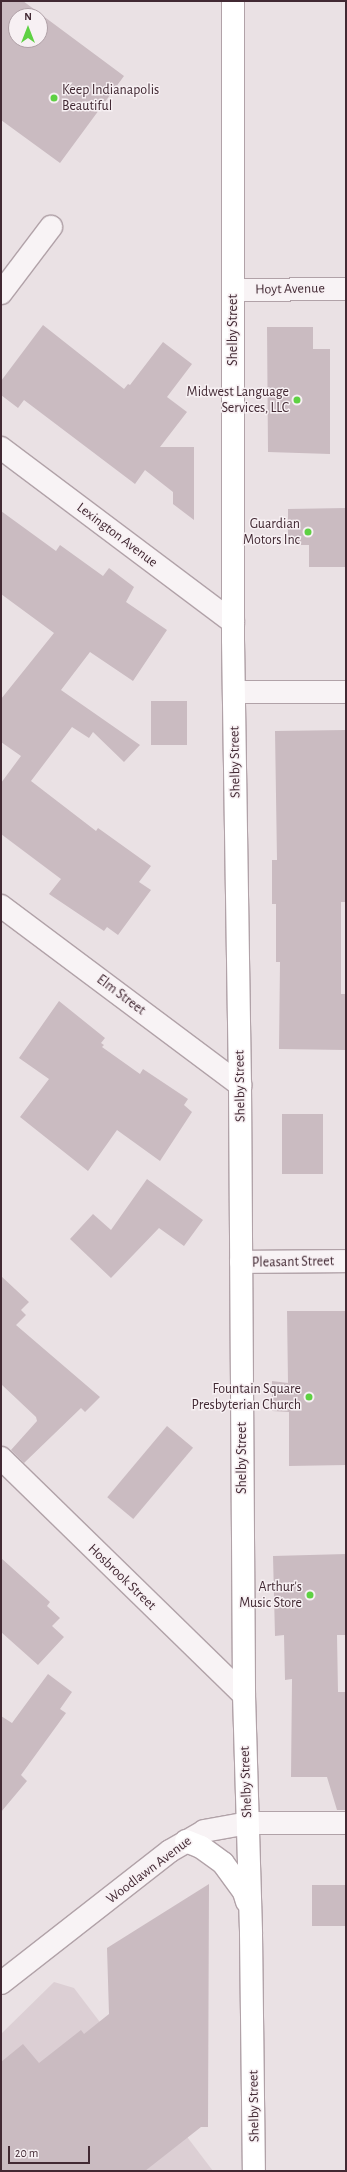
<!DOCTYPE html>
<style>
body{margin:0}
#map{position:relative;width:347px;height:2172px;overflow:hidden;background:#eae1e4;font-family:"Alegreya Sans",sans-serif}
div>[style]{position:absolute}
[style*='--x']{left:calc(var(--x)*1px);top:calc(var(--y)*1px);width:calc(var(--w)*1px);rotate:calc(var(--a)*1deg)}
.built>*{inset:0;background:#dccfd4}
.building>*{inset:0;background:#cabbc1;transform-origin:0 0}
.roads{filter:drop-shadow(1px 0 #b1a2a8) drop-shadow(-1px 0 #b1a2a8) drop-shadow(0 1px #b1a2a8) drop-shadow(0 -1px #b1a2a8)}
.minor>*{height:22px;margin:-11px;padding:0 11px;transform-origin:11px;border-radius:11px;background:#f8f3f5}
.secondary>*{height:22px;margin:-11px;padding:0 11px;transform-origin:11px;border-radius:11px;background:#fff}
.dots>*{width:11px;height:11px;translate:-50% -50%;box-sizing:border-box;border:2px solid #f7f0f3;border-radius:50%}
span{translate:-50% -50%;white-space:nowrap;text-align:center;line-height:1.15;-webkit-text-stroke:3px #f7f0f3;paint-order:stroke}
.poi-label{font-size:14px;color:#422933}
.left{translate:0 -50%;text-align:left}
.right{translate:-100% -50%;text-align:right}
.street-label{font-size:14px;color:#422933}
.frame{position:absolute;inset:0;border:2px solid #422933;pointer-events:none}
.north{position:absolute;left:8px;top:8px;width:40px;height:40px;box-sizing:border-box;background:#f7f0f3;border:1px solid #afa0a6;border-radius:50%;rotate:0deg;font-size:11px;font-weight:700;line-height:16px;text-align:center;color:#422933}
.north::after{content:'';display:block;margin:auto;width:14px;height:18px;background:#5ed143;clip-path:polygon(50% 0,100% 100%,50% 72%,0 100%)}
.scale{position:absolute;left:8px;top:2146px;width:82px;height:18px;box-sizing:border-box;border:2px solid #422933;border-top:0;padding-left:5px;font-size:12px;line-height:14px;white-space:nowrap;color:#422933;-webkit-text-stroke:3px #f7f0f3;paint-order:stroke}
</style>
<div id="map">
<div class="built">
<i style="clip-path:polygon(54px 1982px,74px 1988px,213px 2171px,1px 2171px,1px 2034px)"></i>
</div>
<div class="building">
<i style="clip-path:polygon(evenodd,1px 1px,23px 1px,124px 76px,60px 163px,1px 120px,1px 1px,16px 16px,40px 16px,40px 40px,16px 40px,16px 16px)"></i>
<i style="clip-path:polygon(43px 325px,124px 389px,128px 384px,130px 385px,163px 342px,192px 364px,167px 397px,187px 412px,160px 447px,194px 447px,194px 520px,173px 504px,173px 492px,145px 470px,135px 484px,24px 400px,18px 408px,1px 395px,1px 381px)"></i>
<i style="clip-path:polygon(267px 327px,313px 327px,313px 349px,330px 349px,330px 454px,268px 452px)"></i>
<i style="clip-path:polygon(346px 508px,346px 567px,309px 567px,309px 545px,288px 545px,288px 509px)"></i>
<i style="clip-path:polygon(1px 511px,56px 551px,60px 545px,103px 576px,109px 568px,134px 587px,126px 602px,167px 630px,133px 681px,90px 652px,61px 690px,140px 745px,124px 762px,93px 732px,89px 738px,72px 727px,31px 781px,96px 831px,98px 828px,151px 866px,139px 882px,151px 890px,118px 935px,107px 927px,104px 931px,49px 894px,61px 879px,1px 834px,1px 783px,21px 756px,1px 742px,1px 699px,54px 633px,1px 594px)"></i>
<i style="left:151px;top:701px;width:36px;height:44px"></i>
<i style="clip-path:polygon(346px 730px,346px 902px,341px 902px,341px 994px,346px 994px,346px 1050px,279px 1049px,280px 962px,276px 962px,276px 904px,272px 904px,272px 860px,277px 860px,275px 731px)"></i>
<i style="clip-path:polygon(59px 1001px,105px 1038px,101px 1043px,104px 1045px,102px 1047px,140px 1074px,143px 1069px,188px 1099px,184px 1105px,192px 1112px,160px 1161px,117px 1130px,88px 1171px,20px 1117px,49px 1079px,19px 1058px)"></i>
<i style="left:282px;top:1114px;width:41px;height:60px"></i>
<i style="clip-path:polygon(147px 1179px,203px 1220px,184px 1246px,159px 1228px,111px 1278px,70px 1239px,93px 1214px,111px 1230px)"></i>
<i style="clip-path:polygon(1px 1276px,29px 1302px,21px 1310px,26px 1315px,16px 1325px,100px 1397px,85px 1412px,81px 1408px,24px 1463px,11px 1450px,37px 1421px,36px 1417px,1px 1384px)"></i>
<i style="clip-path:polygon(287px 1311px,346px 1311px,346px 1465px,289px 1466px,289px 1412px,272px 1411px,272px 1381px,288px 1383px)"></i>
<i style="left:167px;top:1426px;width:34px;height:93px;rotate:40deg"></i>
<i style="clip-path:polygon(346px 1554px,346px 1635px,337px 1635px,338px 1692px,346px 1692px,346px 1810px,337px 1810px,327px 1777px,291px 1777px,292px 1679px,285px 1680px,284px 1635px,275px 1636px,273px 1556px)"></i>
<i style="clip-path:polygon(1px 1558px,50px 1602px,47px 1606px,60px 1618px,52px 1626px,64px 1637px,38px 1665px,1px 1632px)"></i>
<i style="clip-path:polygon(48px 1674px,72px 1692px,60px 1709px,66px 1713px,21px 1775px,27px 1781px,1px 1812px,1px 1716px,12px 1723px)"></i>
<i style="clip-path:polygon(209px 1884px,208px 2127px,201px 2127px,145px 2171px,1px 2171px,1px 2062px,23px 2044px,39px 2063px,81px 2030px,84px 2034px,109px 2014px,107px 1948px)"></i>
<i style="left:312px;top:1885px;width:34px;height:41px"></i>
</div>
<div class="roads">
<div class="minor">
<i style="--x:233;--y:290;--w:113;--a:-0.5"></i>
<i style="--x:1;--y:293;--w:83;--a:-52.9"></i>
<i style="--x:1;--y:448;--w:290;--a:36.9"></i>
<i style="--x:234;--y:692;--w:112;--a:0"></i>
<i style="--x:1;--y:906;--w:299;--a:36.8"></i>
<i style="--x:241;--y:1262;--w:105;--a:-0.5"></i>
<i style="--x:1;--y:1458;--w:339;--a:44.3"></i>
<i style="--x:1;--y:1983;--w:214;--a:-38"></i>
<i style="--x:170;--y:1851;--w:39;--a:-30"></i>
<i style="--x:204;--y:1831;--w:45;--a:-10.3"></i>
<i style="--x:248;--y:1823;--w:98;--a:0"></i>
</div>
<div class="secondary">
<i style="--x:233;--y:1;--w:639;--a:90"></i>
<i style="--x:233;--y:640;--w:445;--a:89.1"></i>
<i style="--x:240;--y:1085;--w:610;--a:89.62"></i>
<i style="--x:244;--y:1695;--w:239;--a:88.3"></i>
<i style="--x:251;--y:1934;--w:237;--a:89.3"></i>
<i style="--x:186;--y:1841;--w:16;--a:22"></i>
<i style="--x:201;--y:1847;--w:27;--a:36"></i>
<i style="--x:223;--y:1863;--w:36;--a:54"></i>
<i style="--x:244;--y:1892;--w:10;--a:73"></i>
</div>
</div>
<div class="dots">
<i style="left:54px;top:98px;background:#5ed143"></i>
<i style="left:297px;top:400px;background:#5ed143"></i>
<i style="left:308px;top:532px;background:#5ed143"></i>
<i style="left:309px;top:1397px;background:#5ed143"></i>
<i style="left:310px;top:1595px;background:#5ed143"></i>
</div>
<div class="poi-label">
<span class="left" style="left:62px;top:98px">Keep Indianapolis<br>Beautiful</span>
<span class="right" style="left:289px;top:400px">Midwest Language<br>Services, LLC</span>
<span class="right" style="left:300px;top:532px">Guardian<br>Motors Inc</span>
<span class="right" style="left:301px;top:1397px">Fountain Square<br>Presbyterian Church</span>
<span class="right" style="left:302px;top:1595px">Arthur's<br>Music Store</span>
</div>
<div class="street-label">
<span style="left:290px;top:289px;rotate:-1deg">Hoyt Avenue</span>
<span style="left:233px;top:330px;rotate:-90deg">Shelby Street</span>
<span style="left:117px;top:535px;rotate:37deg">Lexington Avenue</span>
<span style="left:235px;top:762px;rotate:-91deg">Shelby Street</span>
<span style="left:121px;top:995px;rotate:37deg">Elm Street</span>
<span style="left:240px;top:1086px;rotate:-91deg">Shelby Street</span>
<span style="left:293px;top:1262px;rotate:-1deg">Pleasant Street</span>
<span style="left:242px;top:1458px;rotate:-90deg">Shelby Street</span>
<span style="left:122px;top:1577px;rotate:44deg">Hosbrook Street</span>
<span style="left:246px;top:1782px;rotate:-92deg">Shelby Street</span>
<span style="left:149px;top:1870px;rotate:-37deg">Woodlawn Avenue</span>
<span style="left:254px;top:2106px;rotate:-91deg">Shelby Street</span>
</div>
<div class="frame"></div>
<div class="north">N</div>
<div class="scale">20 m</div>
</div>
